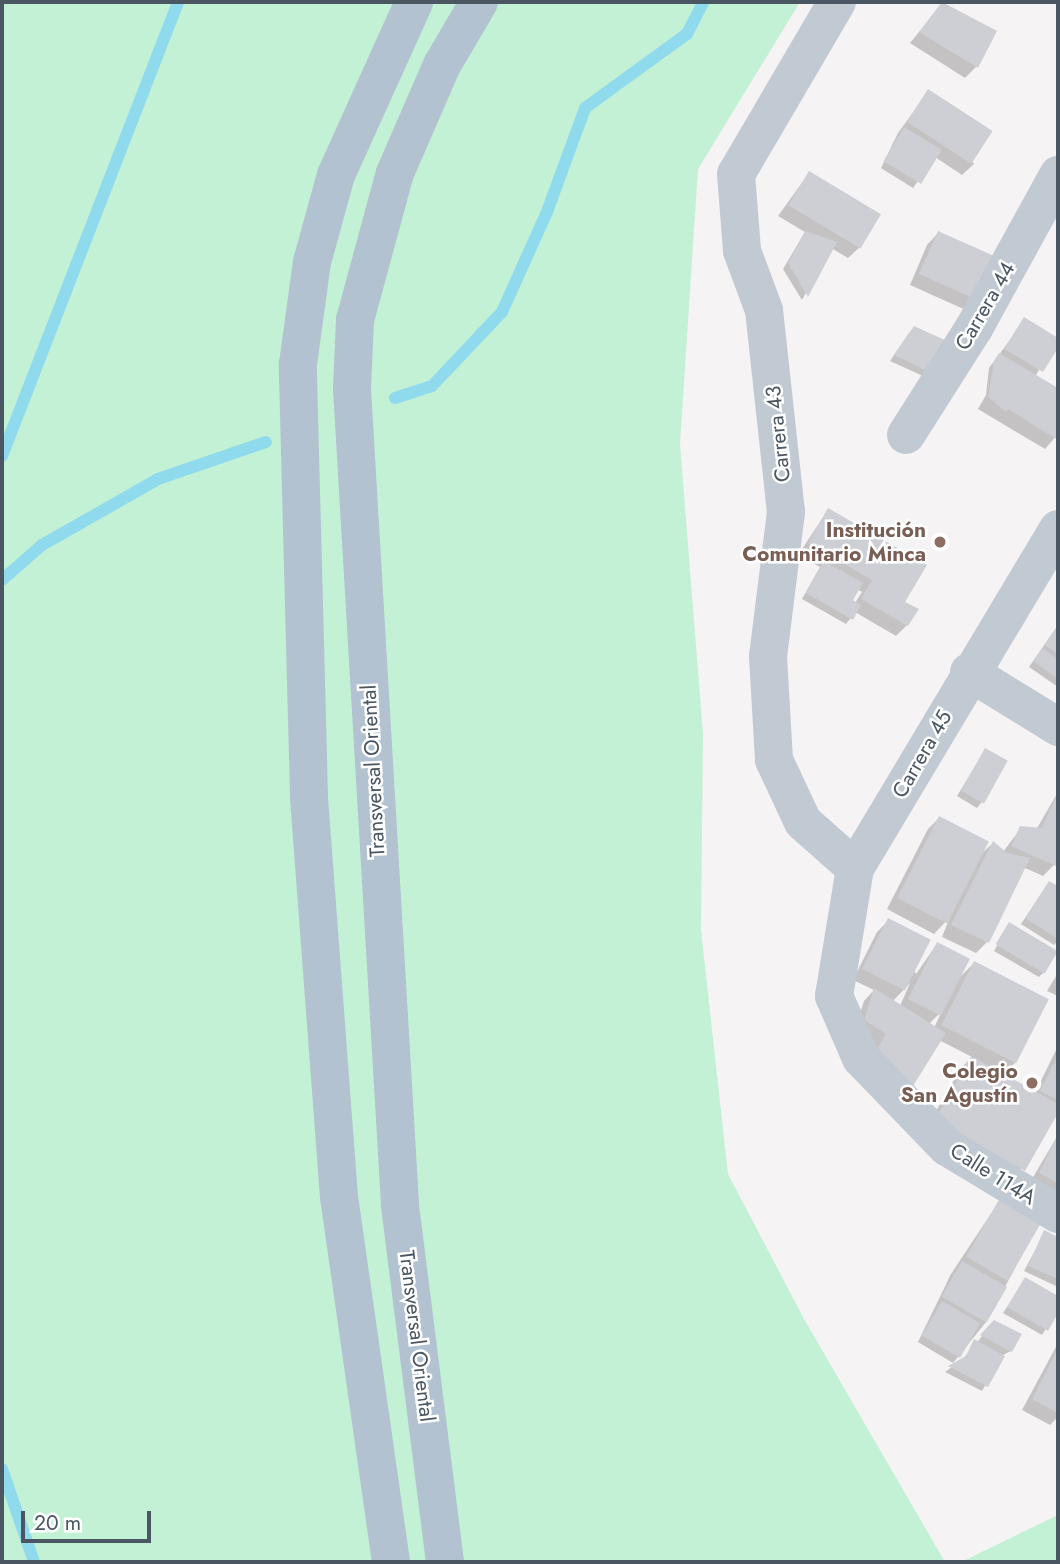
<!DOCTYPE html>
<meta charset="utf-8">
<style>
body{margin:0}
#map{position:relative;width:1060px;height:1564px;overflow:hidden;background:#f5f3f3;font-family:Jost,sans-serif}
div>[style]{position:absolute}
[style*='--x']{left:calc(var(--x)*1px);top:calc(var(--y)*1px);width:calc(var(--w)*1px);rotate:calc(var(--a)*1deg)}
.green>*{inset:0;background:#c3f1d5}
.shadow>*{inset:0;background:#0003}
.stream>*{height:12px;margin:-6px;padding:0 6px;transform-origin:6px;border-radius:6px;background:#90daee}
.building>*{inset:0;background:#cdcfd5;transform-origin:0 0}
.minor>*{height:38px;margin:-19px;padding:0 19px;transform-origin:19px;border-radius:19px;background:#c1cad2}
.major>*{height:38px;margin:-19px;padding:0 19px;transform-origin:19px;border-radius:19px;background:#b3c2d1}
.dots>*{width:19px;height:19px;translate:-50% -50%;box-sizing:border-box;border:4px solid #fff;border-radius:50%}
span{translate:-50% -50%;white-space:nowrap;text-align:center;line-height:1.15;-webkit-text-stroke:5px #fff;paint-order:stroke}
.street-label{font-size:21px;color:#4a5661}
.education-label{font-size:21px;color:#785e54;font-weight:700}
.right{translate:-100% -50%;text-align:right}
.frame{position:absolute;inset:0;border:4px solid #4a5661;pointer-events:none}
.scale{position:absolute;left:21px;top:1511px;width:130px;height:32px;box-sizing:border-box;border:4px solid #4a5661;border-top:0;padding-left:9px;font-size:21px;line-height:24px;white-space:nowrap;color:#4a5661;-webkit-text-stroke:5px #fff;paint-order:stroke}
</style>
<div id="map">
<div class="green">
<i style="clip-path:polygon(2px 2px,800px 2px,698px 169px,680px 444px,703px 734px,701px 930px,728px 1174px,804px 1319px,945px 1562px,2px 1562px)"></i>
<i style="clip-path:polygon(1058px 1515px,1058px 1562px,961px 1562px)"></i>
</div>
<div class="shadow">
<i style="clip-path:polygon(942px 4px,976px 67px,965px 78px,910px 43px)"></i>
<i style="clip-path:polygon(928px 92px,974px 164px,962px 175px,935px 157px,913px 188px,881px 168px,898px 133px)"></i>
<i style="clip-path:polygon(809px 173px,860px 247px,848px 258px,831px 248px,802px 300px,783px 269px,805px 232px,778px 216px)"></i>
<i style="clip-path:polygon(938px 233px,997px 259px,968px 311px,910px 285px,927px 245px)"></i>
<i style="clip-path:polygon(1025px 320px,1058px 340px,1034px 378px,1058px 390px,1058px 434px,1045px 449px,978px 409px,986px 395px,989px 368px)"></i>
<i style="clip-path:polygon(909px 333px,945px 342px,923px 376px,890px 361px)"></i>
<i style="clip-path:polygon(evenodd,828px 510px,903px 602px,907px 625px,896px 636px,855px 612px,846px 624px,802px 599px,820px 567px,798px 555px,828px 510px,857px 589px,862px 592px,855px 603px,851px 601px,857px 589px)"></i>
<i style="clip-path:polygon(1058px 625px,1058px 687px,1029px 667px)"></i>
<i style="clip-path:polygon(985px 750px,982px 802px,977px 808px,957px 796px)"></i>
<i style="clip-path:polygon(1058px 792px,1054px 865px,1043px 876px,1023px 867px,987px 942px,976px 953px,942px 937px,950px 917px,934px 934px,887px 909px,928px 829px,939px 818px,980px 855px,993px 843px,1003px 852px,1021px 828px,1036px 830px)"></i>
<i style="clip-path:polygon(1049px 883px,1058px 886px,1058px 941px,1054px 945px,1021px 924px)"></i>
<i style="clip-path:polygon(evenodd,888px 921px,916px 974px,937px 944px,959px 978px,974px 963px,1015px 1063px,1002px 1075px,1035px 1093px,1058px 1046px,1058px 1116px,1055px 1115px,1012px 1182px,924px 1132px,960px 1069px,972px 1057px,939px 1040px,912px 1085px,854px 1032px,864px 1001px,874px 990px,853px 980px,877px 932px,888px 921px,910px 983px,900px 1006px,893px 1001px,910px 983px,888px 921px,942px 1011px,934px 1028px,929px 1024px,942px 1011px)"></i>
<i style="clip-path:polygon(1009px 924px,1044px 972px,1039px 977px,994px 951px)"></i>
<i style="clip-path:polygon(1058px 973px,1058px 996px,1047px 991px)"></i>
<i style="clip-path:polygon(1058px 1135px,1058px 1199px,1029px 1184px)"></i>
<i style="clip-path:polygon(1004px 1194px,1043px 1216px,986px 1322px,953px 1363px,918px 1342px,951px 1274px)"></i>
<i style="clip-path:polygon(1045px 1232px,1058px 1239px,1058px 1287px,1024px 1271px)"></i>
<i style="clip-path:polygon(1026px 1279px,1058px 1298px,1058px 1309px,1042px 1335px,1003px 1313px)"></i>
<i style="clip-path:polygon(994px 1322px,1011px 1351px,1003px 1355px,982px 1391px,945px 1372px,962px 1360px)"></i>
<i style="clip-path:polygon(1058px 1343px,1058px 1417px,1050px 1425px,1022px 1410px)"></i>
</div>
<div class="stream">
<i style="--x:395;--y:398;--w:39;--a:-18"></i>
<i style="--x:432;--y:386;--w:102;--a:-46.6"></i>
<i style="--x:502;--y:312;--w:110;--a:-65.8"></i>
<i style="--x:547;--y:212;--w:111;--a:-69.9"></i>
<i style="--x:585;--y:108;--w:126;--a:-36"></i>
<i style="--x:687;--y:34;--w:36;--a:-63"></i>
<i style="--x:2;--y:456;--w:487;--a:-68.8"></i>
<i style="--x:2;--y:580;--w:53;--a:-41.2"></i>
<i style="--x:42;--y:545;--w:133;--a:-29.6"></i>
<i style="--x:158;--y:479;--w:114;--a:-18.9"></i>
<i style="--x:2;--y:1469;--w:98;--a:71"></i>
</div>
<div class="building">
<i style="clip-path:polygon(942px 2px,997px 31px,978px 68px,919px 32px)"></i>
<i style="left:928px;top:89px;width:77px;height:39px;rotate:33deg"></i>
<i style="left:904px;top:127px;width:44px;height:40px;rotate:31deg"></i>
<i style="left:809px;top:171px;width:84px;height:40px;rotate:31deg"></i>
<i style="clip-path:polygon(805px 231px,837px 242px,808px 297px,788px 263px)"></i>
<i style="left:938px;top:231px;width:67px;height:47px;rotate:24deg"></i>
<i style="clip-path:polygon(1024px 317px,1058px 338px,1058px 348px,1043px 372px,1004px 349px)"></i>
<i style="clip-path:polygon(914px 326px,947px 341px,929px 372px,894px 355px)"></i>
<i style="clip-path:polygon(999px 353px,1058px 388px,1058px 440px,1008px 409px,1006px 412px,988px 397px,994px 361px)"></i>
<i style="clip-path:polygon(828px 508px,927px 565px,905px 602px,919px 609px,908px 626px,861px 599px,872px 580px,808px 543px)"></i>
<i style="clip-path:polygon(824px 561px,863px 583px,853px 600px,861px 605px,853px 620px,806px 593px)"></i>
<i style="clip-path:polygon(1058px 625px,1058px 654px,1045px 645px)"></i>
<i style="clip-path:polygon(1042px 648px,1058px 659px,1058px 679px,1033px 661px)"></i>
<i style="left:985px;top:748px;width:26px;height:49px;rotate:29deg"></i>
<i style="clip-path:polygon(1058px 792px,1058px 861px,1056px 866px,1011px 846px,1020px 826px,1042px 828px)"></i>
<i style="left:939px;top:816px;width:56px;height:92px;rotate:27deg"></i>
<i style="clip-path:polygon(993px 841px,1007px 853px,1030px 858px,989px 943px,951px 925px)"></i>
<i style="clip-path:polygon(1049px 881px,1058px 886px,1058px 939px,1025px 918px)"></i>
<i style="left:888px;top:918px;width:48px;height:57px;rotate:27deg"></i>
<i style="left:1009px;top:922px;width:57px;height:26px;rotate:31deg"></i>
<i style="left:937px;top:942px;width:37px;height:64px;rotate:27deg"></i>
<i style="left:974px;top:961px;width:84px;height:72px;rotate:27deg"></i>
<i style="clip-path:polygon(874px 988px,946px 1033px,913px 1086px,871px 1059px,886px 1034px,864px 1020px)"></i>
<i style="clip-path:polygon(1058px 1055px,1058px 1100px,1040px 1091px)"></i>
<i style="clip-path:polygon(971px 1056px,1058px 1104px,1058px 1113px,1025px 1171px,934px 1121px)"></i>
<i style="clip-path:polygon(1058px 1134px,1058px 1183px,1039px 1173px)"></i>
<i style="left:1004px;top:1191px;width:48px;height:76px;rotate:30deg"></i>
<i style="clip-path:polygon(1044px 1230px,1058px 1237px,1058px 1279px,1028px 1266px)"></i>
<i style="left:962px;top:1261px;width:52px;height:41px;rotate:30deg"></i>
<i style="clip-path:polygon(1025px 1277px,1058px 1296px,1058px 1313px,1048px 1331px,1007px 1307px)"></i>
<i style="left:942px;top:1301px;width:44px;height:40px;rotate:30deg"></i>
<i style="clip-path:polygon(994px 1320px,1022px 1334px,1012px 1352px,980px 1335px)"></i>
<i style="clip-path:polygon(974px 1339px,1005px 1356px,988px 1387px,948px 1366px,966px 1356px)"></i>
<i style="clip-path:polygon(1058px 1349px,1058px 1413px,1032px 1399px)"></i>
</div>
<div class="minor">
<i style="--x:837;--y:2;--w:199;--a:120.4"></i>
<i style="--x:736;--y:174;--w:77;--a:85.5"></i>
<i style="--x:742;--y:251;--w:63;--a:69.6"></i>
<i style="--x:764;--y:310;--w:203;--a:83.8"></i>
<i style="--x:786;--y:512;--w:145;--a:97.1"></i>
<i style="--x:768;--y:656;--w:104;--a:86.7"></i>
<i style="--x:774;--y:760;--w:68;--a:64.9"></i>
<i style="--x:803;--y:822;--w:69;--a:41.5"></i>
<i style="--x:906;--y:435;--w:127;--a:-57.6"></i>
<i style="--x:974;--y:328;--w:175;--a:-61.2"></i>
<i style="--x:1058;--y:529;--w:395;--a:120.9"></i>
<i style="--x:855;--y:868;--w:130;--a:99.3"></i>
<i style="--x:834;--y:996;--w:68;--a:66.5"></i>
<i style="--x:861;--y:1058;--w:124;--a:46"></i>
<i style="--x:947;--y:1147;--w:130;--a:31.1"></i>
<i style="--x:969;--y:672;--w:105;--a:31.7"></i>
</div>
<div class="major">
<i style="--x:391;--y:1562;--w:369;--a:-98.1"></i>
<i style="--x:339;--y:1197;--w:402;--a:-94.3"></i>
<i style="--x:309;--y:796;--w:432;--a:-91.5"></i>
<i style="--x:298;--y:364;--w:103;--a:-82.2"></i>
<i style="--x:312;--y:262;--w:90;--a:-74.6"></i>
<i style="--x:336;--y:175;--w:190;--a:-65.7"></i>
<i style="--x:445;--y:1562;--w:361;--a:-97.2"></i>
<i style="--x:400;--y:1204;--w:816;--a:-93.37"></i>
<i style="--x:352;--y:389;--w:69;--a:-87.5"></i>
<i style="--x:355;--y:320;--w:152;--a:-74.8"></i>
<i style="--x:395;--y:173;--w:118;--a:-66.5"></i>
<i style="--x:442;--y:65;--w:73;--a:-59.6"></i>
</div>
<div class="dots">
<i style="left:940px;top:542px;background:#8d6e63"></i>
<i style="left:1032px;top:1083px;background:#8d6e63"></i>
</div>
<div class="street-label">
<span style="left:985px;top:306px;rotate:-60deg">Carrera 44</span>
<span style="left:778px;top:434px;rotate:-96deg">Carrera 43</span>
<span style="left:922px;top:754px;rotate:-60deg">Carrera 45</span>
<span style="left:373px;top:771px;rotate:-93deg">Transversal Oriental</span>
<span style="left:993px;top:1174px;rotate:32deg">Calle 114A</span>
<span style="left:417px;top:1336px;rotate:83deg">Transversal Oriental</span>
</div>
<div class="education-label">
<span class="right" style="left:926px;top:542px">Institución<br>Comunitario Minca</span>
<span class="right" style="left:1018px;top:1083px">Colegio<br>San Agustín</span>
</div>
<div class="frame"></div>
<div class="scale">20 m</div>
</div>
